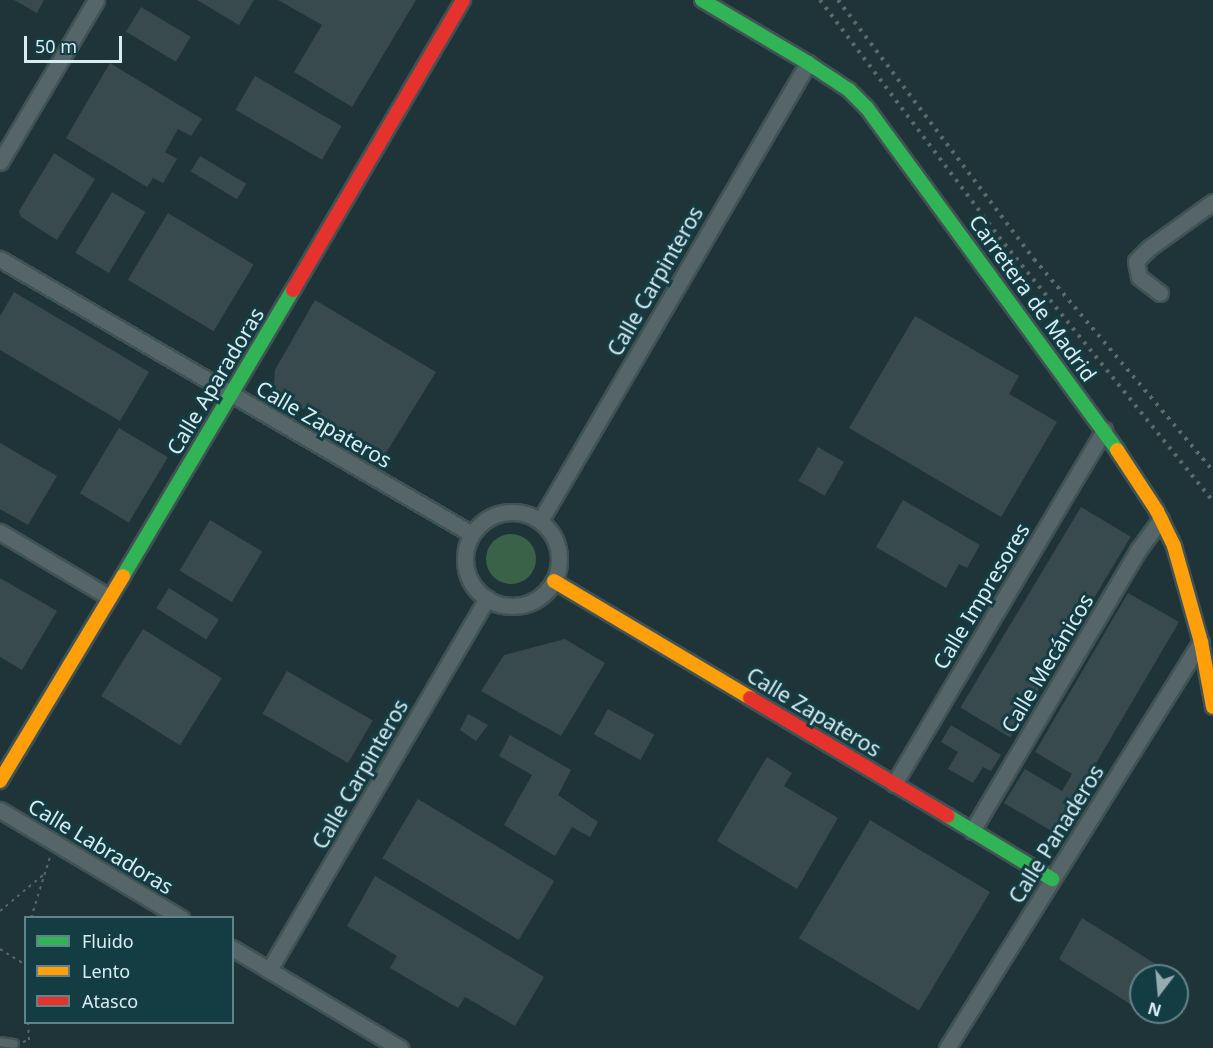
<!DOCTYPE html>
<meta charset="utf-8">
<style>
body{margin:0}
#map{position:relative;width:1213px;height:1048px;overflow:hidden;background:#1e3438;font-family:"Noto Sans",sans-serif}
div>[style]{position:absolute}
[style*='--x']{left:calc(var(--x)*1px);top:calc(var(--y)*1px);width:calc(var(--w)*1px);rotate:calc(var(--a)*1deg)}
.green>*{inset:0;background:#3a6249}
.round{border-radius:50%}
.building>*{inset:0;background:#394a4f;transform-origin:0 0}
.path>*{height:2px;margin-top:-1px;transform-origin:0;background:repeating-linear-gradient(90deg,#586668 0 3px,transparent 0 7.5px)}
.roads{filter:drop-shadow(2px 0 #415254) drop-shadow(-2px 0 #415254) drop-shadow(0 2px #415254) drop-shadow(0 -2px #415254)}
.lane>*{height:8px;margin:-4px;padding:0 4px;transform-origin:4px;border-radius:4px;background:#556568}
.street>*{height:15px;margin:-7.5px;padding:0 7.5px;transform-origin:7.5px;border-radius:7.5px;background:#556568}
.street>.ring{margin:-7.5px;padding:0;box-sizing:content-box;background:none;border:15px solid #556568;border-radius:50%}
.fast>*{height:14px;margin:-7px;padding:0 7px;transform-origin:7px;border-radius:7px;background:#30b455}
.slow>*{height:14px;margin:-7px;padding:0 7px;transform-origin:7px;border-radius:7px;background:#ff9f0a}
.jam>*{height:14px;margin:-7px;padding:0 7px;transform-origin:7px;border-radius:7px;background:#e5322d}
.rail>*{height:4px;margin-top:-2px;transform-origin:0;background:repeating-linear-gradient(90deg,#5c6b6e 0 3px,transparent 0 9px)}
span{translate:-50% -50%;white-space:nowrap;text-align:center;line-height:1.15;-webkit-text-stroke:6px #133c43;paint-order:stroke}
.street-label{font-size:21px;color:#d8edf1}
.legend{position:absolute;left:24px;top:916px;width:210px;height:108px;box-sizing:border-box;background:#133c43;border:2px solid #628389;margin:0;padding:8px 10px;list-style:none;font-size:18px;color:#d8edf1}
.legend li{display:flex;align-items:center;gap:12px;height:30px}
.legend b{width:30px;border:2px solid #628389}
.north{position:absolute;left:1129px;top:964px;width:60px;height:60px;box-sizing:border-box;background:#133c43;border:2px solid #628389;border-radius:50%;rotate:196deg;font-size:16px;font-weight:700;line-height:24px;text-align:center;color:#d8edf1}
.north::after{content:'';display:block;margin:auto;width:21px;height:27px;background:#97acb0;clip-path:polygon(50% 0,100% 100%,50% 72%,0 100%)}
.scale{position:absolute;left:24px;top:36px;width:98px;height:27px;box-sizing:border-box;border:3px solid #d8edf1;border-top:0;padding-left:8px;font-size:18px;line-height:21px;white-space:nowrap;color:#d8edf1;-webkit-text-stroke:4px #133c43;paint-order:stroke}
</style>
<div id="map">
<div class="green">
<i class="round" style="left:486px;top:534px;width:50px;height:50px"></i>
</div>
<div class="building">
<i style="clip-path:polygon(14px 0,44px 0,37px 13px)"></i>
<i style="clip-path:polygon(197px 0,254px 0,239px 25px)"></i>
<i style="clip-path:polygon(278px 0,416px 0,352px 107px,294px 72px,322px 25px)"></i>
<i style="left:141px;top:7px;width:58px;height:29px;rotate:31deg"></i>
<i style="clip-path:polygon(110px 63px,202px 119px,191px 136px,178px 129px,165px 152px,177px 159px,163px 183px,153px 178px,147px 187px,66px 138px)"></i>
<i style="left:255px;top:76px;width:100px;height:39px;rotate:30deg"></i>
<i style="clip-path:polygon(54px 153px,95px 179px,57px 240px,21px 217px,19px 211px)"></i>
<i style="left:200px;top:156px;width:54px;height:18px;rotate:31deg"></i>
<i style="left:112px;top:192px;width:39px;height:71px;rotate:31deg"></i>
<i style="left:168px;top:213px;width:100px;height:78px;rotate:31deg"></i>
<i style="clip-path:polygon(14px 292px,149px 372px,120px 421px,0 350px,0 316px)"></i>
<i style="clip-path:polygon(315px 300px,436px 372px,384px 456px,278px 394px,274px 387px,275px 370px)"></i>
<i style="clip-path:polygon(915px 316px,1019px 376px,1009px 394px,1057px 422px,1001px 517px,849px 428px)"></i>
<i style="left:119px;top:428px;width:57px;height:76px;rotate:31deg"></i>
<i style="clip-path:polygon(0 443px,57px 476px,28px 525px,0 509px)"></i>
<i style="left:818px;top:447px;width:30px;height:39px;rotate:30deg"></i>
<i style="clip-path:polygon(903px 500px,980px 545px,967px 568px,959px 564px,946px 588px,876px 547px)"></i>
<i style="left:1081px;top:507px;width:58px;height:234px;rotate:31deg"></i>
<i style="left:210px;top:520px;width:61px;height:59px;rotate:31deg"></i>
<i style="clip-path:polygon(0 578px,57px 611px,22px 670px,0 657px)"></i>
<i style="left:169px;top:588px;width:59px;height:24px;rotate:32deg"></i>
<i style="clip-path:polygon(1128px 593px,1179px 622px,1055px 833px,1004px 803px,1025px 769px,1062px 791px,1072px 774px,1035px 752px)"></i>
<i style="left:143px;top:629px;width:93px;height:79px;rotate:32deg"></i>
<i style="clip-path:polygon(565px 639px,605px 663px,561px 736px,481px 691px,504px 655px)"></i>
<i style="left:287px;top:671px;width:99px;height:49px;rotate:30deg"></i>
<i style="left:608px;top:709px;width:53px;height:29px;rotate:29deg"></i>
<i style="clip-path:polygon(468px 714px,488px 725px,476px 741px,460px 730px)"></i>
<i style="clip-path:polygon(951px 725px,1001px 755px,991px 771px,983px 767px,973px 783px,948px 769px,958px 752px,941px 742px)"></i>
<i style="clip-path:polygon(510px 735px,571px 770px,558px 795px,598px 822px,590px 837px,572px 827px,555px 856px,504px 825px,532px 775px,499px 756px)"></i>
<i style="clip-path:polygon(767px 757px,792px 773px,784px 786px,838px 818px,797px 889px,717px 841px)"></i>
<i style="left:418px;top:799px;width:159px;height:69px;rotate:31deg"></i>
<i style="left:870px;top:820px;width:140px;height:138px;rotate:31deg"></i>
<i style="clip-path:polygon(375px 876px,544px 977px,515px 1026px,465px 997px,458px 1008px,390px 968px,397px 956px,347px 926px)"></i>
<i style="clip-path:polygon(1082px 918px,1175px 976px,1141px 976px,1141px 1011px,1059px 959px)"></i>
</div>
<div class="path">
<i style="--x:0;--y:911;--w:56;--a:-39.9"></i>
<i style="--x:31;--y:918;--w:64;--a:-72.7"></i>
<i style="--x:0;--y:949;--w:31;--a:32"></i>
<i style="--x:23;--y:1042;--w:6;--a:-18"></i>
<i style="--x:29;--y:1040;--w:18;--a:-93"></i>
</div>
<div class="roads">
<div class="lane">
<i style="--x:0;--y:1042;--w:14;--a:8"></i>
</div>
<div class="street">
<i style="--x:0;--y:162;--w:188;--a:-59.3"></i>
<i style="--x:0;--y:259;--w:546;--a:30.23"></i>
<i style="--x:1160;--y:293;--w:26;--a:-143"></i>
<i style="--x:1139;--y:277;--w:16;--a:-101"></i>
<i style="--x:1136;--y:261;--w:18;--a:-45"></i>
<i style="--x:1149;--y:248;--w:79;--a:-35.7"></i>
<i class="ring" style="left:465px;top:512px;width:79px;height:79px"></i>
<i style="--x:540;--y:521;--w:531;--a:-59.67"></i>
<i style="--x:0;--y:532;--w:127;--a:30.8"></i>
<i style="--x:894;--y:784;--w:412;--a:-59.3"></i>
<i style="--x:0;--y:810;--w:211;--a:30.8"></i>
<i style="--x:972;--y:831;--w:328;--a:-59.4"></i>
<i style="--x:1139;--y:549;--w:37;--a:-54"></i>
<i style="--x:232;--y:948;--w:196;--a:30.8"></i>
<i style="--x:269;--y:970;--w:431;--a:-59.6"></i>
<i style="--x:947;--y:1048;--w:479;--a:-58"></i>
</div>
<div class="fast">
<i style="--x:702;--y:0;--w:123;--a:30.7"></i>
<i style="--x:808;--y:63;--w:49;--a:33.4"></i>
<i style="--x:849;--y:90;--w:25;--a:45"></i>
<i style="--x:867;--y:108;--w:424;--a:53.8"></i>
<i style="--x:123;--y:576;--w:333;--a:-59.3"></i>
<i style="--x:948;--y:816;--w:122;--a:31.2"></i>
</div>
<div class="slow">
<i style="--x:1117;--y:450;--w:73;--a:56.7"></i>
<i style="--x:1157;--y:511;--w:39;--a:64"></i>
<i style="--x:1174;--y:546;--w:100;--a:74.3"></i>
<i style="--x:1201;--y:642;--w:66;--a:79.5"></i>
<i style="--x:554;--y:581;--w:228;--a:30.8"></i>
<i style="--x:0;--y:781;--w:239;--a:-59"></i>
</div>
<div class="jam">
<i style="--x:293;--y:290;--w:336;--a:-59.6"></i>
<i style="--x:750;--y:698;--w:230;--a:30.8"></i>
</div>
</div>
<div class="rail">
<i style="--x:820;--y:0;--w:297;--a:52.9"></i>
<i style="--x:999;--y:237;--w:340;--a:51"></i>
<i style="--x:838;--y:0;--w:325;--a:52.9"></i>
<i style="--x:1034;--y:259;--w:277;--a:49.8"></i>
</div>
<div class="street-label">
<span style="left:655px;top:281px;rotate:-60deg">Calle Carpinteros</span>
<span style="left:1033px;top:298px;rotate:54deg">Carretera de Madrid</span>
<span style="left:215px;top:381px;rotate:-59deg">Calle Aparadoras</span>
<span style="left:324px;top:424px;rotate:30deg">Calle Zapateros</span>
<span style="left:981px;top:596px;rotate:-59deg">Calle Impresores</span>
<span style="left:1047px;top:663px;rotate:-59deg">Calle Mecánicos</span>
<span style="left:814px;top:712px;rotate:31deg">Calle Zapateros</span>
<span style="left:360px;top:774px;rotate:-60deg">Calle Carpinteros</span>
<span style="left:1056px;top:834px;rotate:-58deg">Calle Panaderos</span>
<span style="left:101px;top:846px;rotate:31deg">Calle Labradoras</span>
</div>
<ul class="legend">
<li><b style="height:8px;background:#30b455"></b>Fluido</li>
<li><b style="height:8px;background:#ff9f0a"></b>Lento</li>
<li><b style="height:8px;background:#e5322d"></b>Atasco</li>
</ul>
<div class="north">N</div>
<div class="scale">50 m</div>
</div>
